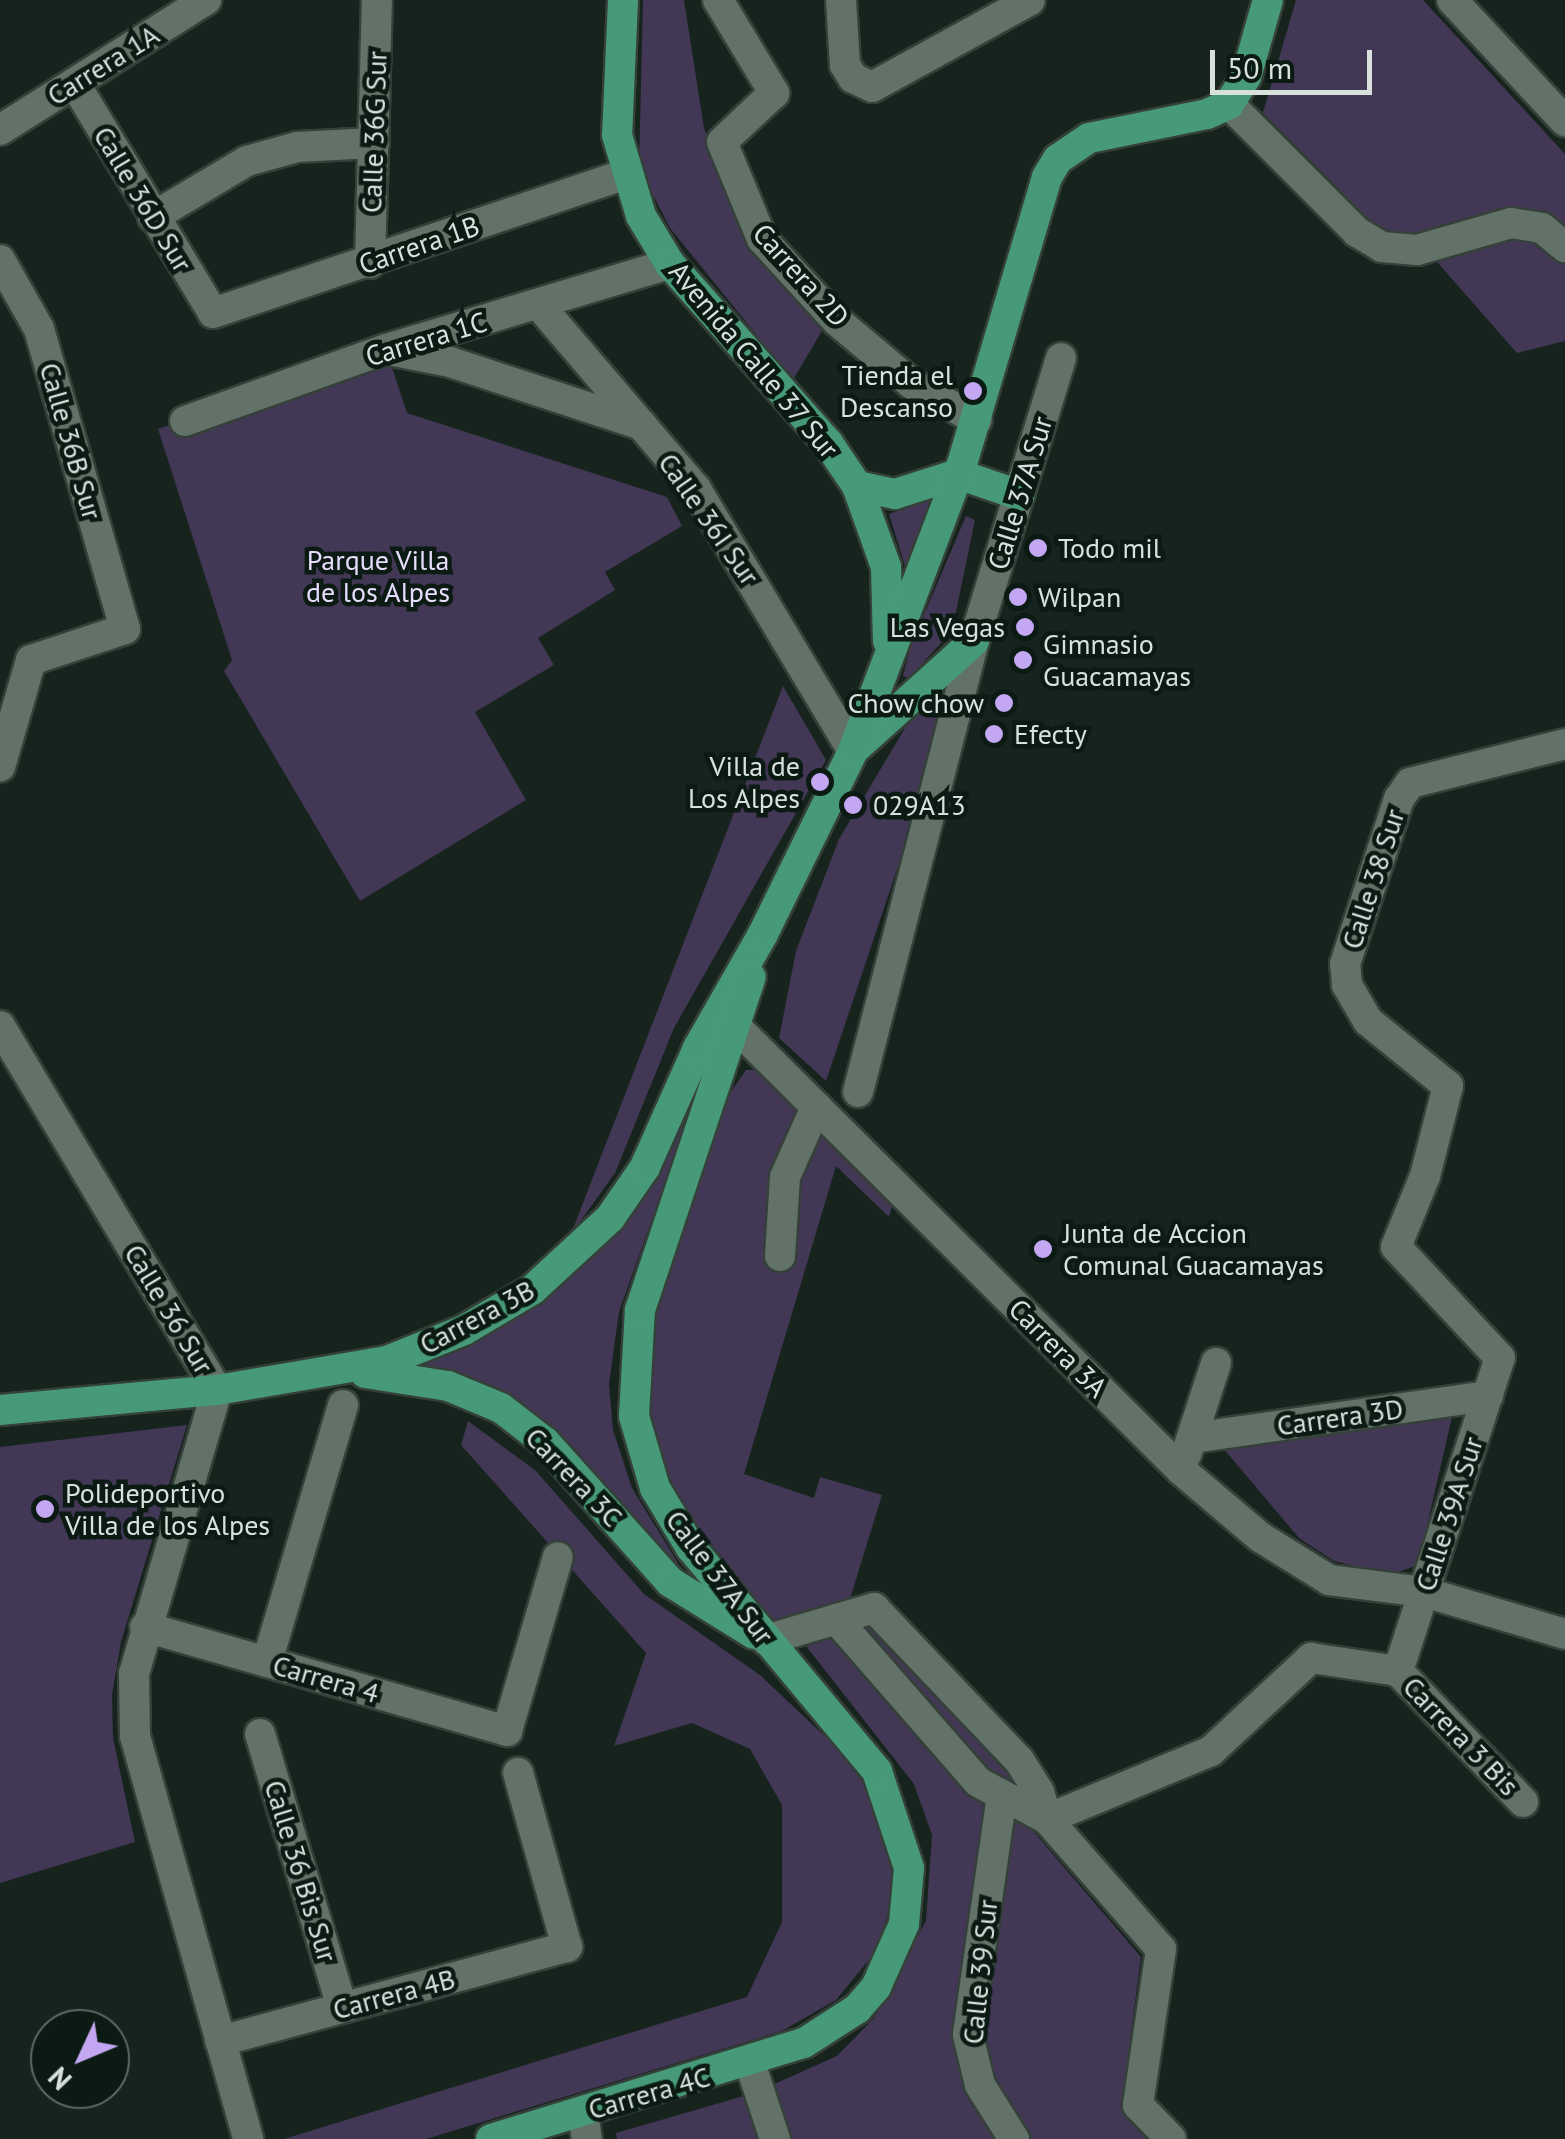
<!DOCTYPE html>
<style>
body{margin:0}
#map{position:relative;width:1565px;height:2139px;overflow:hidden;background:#16241d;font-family:"PT Sans",sans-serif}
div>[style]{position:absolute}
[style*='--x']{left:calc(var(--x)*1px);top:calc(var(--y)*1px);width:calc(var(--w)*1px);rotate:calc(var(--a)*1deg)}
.green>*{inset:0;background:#423754}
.roads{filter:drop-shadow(2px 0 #35403a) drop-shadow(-2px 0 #35403a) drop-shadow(0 2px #35403a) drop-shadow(0 -2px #35403a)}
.minor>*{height:30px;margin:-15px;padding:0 15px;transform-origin:15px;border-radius:15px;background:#627269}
.major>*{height:30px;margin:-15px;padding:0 15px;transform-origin:15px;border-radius:15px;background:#479a79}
.dots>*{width:28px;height:28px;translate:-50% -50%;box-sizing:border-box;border:5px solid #0c1a14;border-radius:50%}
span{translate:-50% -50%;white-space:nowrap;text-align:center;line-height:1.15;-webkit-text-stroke:9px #0c1a14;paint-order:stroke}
.street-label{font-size:28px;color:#d8e1dc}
.poi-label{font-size:28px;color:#d8e1dc}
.right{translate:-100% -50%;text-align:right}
.left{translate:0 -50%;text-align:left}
.park-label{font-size:28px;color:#e6dcfb}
.north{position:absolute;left:30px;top:2009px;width:100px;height:100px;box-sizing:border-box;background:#0c1a14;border:2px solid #5e6a64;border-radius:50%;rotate:226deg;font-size:28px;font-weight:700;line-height:40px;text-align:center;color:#d8e1dc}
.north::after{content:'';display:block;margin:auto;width:35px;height:45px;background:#c3a7f2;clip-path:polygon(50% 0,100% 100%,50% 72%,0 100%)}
.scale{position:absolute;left:1210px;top:50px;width:162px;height:45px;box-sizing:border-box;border:5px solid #d8e1dc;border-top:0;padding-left:12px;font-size:30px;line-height:35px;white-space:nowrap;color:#d8e1dc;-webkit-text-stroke:8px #0c1a14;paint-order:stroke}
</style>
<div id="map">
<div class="green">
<i style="clip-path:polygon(643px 0,684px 0,704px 128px,746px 234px,823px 329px,793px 380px,670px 228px,639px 168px)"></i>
<i style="clip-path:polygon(1296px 0,1423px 0,1565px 154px,1565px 341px,1517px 353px,1416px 238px,1382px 241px,1262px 116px)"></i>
<i style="clip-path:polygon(386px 349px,407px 413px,667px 497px,682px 526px,605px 572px,615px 590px,538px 638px,554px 665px,475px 712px,526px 800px,360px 901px,224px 671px,232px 660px,158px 429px)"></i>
<i style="clip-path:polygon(943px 495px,909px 579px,889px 514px)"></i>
<i style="clip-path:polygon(966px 516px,975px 520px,952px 631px,909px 678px,903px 676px,911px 645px)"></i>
<i style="clip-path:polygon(783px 686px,826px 760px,674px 1028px,615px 1173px,571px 1234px)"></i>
<i style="clip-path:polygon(929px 704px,937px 712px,932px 765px,826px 1081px,779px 1038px,796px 951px,839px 839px,908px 723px)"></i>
<i style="clip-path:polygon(746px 1070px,759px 1070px,893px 1203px,889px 1217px,836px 1166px,744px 1474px,814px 1498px,820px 1477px,882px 1495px,850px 1599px,774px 1622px,672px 1495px,653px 1448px,646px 1401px,660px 1285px,730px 1093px)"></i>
<i style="clip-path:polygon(687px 1120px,619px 1312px,609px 1384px,613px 1430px,632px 1488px,687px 1578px,571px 1445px,521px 1401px,483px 1382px,422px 1366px,506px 1324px,581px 1268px,614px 1233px)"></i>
<i style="clip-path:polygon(1452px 1417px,1418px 1565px,1390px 1575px,1334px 1561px,1299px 1538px,1223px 1448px,1345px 1426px)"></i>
<i style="clip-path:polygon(468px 1421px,535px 1470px,644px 1594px,760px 1675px,849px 1759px,888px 1823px,898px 1881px,877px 1950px,836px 2000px,782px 2031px,426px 2139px,284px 2139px,747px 1997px,782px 1922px,782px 1805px,750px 1749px,692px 1723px,614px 1746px,646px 1653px,461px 1445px)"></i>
<i style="clip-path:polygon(187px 1425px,121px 1642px,112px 1695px,113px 1738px,135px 1842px,0 1883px,0 1447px)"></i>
<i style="clip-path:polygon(876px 1620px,998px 1744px,1031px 1800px,983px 1773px,850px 1622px)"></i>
<i style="clip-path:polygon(836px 1634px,968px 1793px,1027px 1824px,1141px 1957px,1122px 2102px,1154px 2139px,617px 2139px,616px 2133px,754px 2093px,837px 2056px,874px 2018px,926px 1921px,932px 1835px,914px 1784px,806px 1646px,811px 1639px)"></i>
</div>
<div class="roads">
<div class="minor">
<i style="--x:718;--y:0;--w:109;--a:58.9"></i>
<i style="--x:774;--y:93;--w:71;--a:136.7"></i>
<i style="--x:722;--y:142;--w:105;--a:67.6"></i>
<i style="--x:762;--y:239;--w:111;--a:47.6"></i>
<i style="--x:837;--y:321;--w:98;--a:40"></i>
<i style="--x:912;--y:384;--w:74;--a:29"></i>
<i style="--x:841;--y:0;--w:65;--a:86.5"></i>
<i style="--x:845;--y:65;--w:15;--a:58"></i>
<i style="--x:853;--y:78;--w:21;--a:25"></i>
<i style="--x:872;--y:87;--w:180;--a:-28.8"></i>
<i style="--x:1452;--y:0;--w:166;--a:47"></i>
<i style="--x:75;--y:84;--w:267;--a:58.9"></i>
<i style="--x:213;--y:313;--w:435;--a:-18.6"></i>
<i style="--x:1229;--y:104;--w:181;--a:45"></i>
<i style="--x:1357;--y:232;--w:29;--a:31"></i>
<i style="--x:1382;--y:247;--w:35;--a:5"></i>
<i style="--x:1417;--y:250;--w:98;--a:-16"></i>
<i style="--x:1511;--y:223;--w:31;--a:9"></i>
<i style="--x:1542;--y:228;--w:30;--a:40"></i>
<i style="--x:0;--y:130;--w:244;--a:-32.3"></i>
<i style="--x:153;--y:217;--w:109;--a:-30.8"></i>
<i style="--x:247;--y:161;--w:52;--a:-15.6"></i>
<i style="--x:297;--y:147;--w:77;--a:-3"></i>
<i style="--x:0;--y:260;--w:79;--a:60.5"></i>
<i style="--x:39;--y:329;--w:312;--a:74"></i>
<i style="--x:125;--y:629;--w:99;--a:161.7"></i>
<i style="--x:31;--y:660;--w:111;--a:106.2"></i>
<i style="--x:370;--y:263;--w:263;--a:-88.5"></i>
<i style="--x:539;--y:305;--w:242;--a:49.5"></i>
<i style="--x:696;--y:489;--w:305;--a:59.1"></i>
<i style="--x:394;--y:351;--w:57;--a:11.1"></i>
<i style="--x:450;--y:362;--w:202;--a:18.2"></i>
<i style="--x:185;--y:421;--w:214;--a:-19.7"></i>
<i style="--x:386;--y:349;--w:296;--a:-16.7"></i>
<i style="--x:0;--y:1026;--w:424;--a:59.2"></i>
<i style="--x:217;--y:1390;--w:295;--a:106.3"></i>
<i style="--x:134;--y:1673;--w:63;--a:89.1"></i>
<i style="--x:135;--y:1736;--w:419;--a:74.3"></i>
<i style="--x:737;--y:1028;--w:626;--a:44.87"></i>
<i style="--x:1181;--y:1470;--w:104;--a:40.3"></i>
<i style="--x:1260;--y:1537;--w:81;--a:31.9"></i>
<i style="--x:1329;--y:1580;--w:96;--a:7.2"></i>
<i style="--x:1424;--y:1592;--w:147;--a:16.6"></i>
<i style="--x:858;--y:1092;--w:466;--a:-75.6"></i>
<i style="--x:974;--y:641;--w:296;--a:-72.9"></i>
<i style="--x:780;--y:1256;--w:79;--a:-86.4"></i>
<i style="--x:785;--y:1177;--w:77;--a:-66.1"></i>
<i style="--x:1192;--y:1438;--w:299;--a:-8.1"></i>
<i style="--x:1186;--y:1455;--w:97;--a:-71.9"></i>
<i style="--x:836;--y:1619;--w:216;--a:48.9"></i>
<i style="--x:978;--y:1782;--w:78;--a:28.2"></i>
<i style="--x:1047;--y:1819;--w:173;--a:48.8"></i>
<i style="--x:1161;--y:1949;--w:158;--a:98.4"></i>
<i style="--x:1138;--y:2105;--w:47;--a:45.9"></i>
<i style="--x:145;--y:1627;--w:377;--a:16"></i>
<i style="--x:507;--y:1731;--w:181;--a:-73.7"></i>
<i style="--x:766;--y:1640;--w:113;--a:-16.5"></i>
<i style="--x:874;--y:1608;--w:210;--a:46.4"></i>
<i style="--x:1019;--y:1760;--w:38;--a:58"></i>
<i style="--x:1039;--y:1792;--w:28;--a:73"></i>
<i style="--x:1047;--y:1819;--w:178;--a:-22.5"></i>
<i style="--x:1211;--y:1751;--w:137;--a:-42.9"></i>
<i style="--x:1311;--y:1658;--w:88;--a:8.5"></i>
<i style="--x:267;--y:1662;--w:268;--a:-73.5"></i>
<i style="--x:1398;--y:1671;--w:329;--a:-72"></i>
<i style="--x:1500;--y:1358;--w:152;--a:-133.1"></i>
<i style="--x:1396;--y:1247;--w:77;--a:-67.8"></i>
<i style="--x:1425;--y:1176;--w:93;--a:-75.7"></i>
<i style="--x:1448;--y:1086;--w:103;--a:-140.9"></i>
<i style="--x:1368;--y:1021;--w:42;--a:-120.3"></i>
<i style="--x:1347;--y:985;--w:21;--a:-95"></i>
<i style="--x:1345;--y:964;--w:174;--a:-71.9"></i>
<i style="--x:1399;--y:799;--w:19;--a:-55"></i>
<i style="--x:1410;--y:783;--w:160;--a:-14.1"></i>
<i style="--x:1398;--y:1671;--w:181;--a:46.3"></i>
<i style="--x:260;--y:1734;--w:286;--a:73.3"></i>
<i style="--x:1002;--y:1795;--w:242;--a:98.1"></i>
<i style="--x:968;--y:2035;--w:51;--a:76.5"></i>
<i style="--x:980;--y:2085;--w:64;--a:57.8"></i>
<i style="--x:220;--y:2041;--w:360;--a:-15.2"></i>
<i style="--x:567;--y:1947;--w:181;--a:-105.7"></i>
<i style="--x:750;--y:2063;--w:80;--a:71.8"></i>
<i style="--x:583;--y:2112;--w:27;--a:82"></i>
</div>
<div class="major">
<i style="--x:623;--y:0;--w:135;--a:92.5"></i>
<i style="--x:617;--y:135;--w:84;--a:73.5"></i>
<i style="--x:641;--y:216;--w:56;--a:58.9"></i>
<i style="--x:670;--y:264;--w:239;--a:48.6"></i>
<i style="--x:828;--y:443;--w:52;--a:56"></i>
<i style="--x:857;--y:486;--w:86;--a:70.3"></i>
<i style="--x:886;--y:567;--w:74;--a:88.5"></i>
<i style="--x:857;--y:486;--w:39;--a:12"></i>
<i style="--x:895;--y:494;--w:66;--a:-17.6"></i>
<i style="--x:958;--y:474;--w:65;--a:19"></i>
<i style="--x:859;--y:745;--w:155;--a:-42.1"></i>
<i style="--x:365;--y:1373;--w:84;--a:8.9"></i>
<i style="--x:448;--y:1386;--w:57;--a:22.5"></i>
<i style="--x:501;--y:1408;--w:56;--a:37.7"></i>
<i style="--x:545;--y:1442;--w:188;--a:48.2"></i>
<i style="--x:670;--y:1582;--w:99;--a:31.8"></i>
<i style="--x:0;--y:1410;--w:218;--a:-5.3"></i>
<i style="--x:217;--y:1390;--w:172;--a:-9.7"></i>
<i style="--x:387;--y:1361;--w:83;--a:-21.9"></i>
<i style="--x:464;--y:1330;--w:79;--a:-30.5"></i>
<i style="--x:532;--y:1290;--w:106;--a:-42.7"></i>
<i style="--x:610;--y:1218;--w:62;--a:-55.5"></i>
<i style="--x:645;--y:1167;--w:130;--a:-66"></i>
<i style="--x:698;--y:1048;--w:131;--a:-60.3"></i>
<i style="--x:763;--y:934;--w:204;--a:-63.8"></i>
<i style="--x:853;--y:751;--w:307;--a:-69.2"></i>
<i style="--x:962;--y:464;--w:299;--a:-73.5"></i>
<i style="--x:1047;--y:177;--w:21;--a:-59"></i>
<i style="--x:1058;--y:159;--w:37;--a:-34"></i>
<i style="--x:1089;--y:138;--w:120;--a:-11.5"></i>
<i style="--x:1207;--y:114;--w:24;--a:-24"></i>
<i style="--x:1229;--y:104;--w:32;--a:-58"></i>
<i style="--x:1246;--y:77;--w:80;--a:-74.1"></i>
<i style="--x:491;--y:2139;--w:327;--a:-17.1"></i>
<i style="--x:804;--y:2043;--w:63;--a:-32.7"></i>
<i style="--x:857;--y:2009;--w:29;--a:-49"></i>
<i style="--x:876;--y:1987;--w:69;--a:-66"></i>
<i style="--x:904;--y:1924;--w:56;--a:-84.9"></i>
<i style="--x:909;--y:1868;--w:102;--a:-108.3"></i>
<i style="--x:877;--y:1771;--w:290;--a:-129.8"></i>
<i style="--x:691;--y:1548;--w:70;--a:-121"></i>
<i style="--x:655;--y:1488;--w:75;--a:-106.3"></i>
<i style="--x:634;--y:1416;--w:106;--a:-86.8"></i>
<i style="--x:640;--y:1310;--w:351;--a:-71.6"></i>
</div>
</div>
<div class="dots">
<i style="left:973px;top:391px;background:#c3a7f2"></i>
<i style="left:1038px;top:548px;background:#c3a7f2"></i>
<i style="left:1018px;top:597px;background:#c3a7f2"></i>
<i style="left:1025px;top:627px;background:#c3a7f2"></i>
<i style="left:1023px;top:660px;background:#c3a7f2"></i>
<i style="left:1004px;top:703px;background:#c3a7f2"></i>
<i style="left:994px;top:734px;background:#c3a7f2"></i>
<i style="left:820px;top:782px;background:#c3a7f2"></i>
<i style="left:853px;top:805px;background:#c3a7f2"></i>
<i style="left:1043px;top:1249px;background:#c3a7f2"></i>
<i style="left:45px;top:1509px;background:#c3a7f2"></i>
</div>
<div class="street-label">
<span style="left:103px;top:65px;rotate:-32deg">Carrera 1A</span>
<span style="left:374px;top:132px;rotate:-88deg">Calle 36G Sur</span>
<span style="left:143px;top:199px;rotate:59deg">Calle 36D Sur</span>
<span style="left:419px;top:245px;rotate:-19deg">Carrera 1B</span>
<span style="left:801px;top:275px;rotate:48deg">Carrera 2D</span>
<span style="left:426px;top:339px;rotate:-17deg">Carrera 1C</span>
<span style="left:754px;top:360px;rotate:50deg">Avenida Calle 37 Sur</span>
<span style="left:71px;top:441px;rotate:74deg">Calle 36B Sur</span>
<span style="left:1020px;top:493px;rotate:-73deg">Calle 37A Sur</span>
<span style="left:709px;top:519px;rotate:55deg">Calle 36I Sur</span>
<span style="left:1373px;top:879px;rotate:-72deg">Calle 38 Sur</span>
<span style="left:169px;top:1309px;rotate:59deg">Calle 36 Sur</span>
<span style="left:477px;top:1317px;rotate:-28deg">Carrera 3B</span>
<span style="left:1058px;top:1348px;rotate:45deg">Carrera 3A</span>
<span style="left:1340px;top:1417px;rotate:-8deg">Carrera 3D</span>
<span style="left:574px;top:1477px;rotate:46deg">Carrera 3C</span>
<span style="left:1449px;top:1514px;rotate:-72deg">Calle 39A Sur</span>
<span style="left:720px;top:1577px;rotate:53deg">Calle 37A Sur</span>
<span style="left:326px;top:1679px;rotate:16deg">Carrera 4</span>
<span style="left:1461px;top:1736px;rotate:46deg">Carrera 3 Bis</span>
<span style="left:301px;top:1871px;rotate:73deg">Calle 36 Bis Sur</span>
<span style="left:980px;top:1972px;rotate:-84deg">Calle 39 Sur</span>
<span style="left:394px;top:1994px;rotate:-15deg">Carrera 4B</span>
<span style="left:649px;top:2093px;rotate:-16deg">Carrera 4C</span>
</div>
<div class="poi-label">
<span class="right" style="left:953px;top:391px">Tienda el<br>Descanso</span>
<span class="left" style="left:1058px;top:548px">Todo mil</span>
<span class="left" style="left:1038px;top:597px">Wilpan</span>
<span class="right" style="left:1005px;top:627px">Las Vegas</span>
<span class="left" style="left:1043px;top:660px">Gimnasio<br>Guacamayas</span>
<span class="right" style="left:984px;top:703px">Chow chow</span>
<span class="left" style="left:1014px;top:734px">Efecty</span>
<span class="right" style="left:800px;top:782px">Villa de<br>Los Alpes</span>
<span class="left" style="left:873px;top:805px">029A13</span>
<span class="left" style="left:1063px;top:1249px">Junta de Accion<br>Comunal Guacamayas</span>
<span class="left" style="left:65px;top:1509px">Polideportivo<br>Villa de los Alpes</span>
</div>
<div class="park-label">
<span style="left:378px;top:576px">Parque Villa<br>de los Alpes</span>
</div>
<div class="north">N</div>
<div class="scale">50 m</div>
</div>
